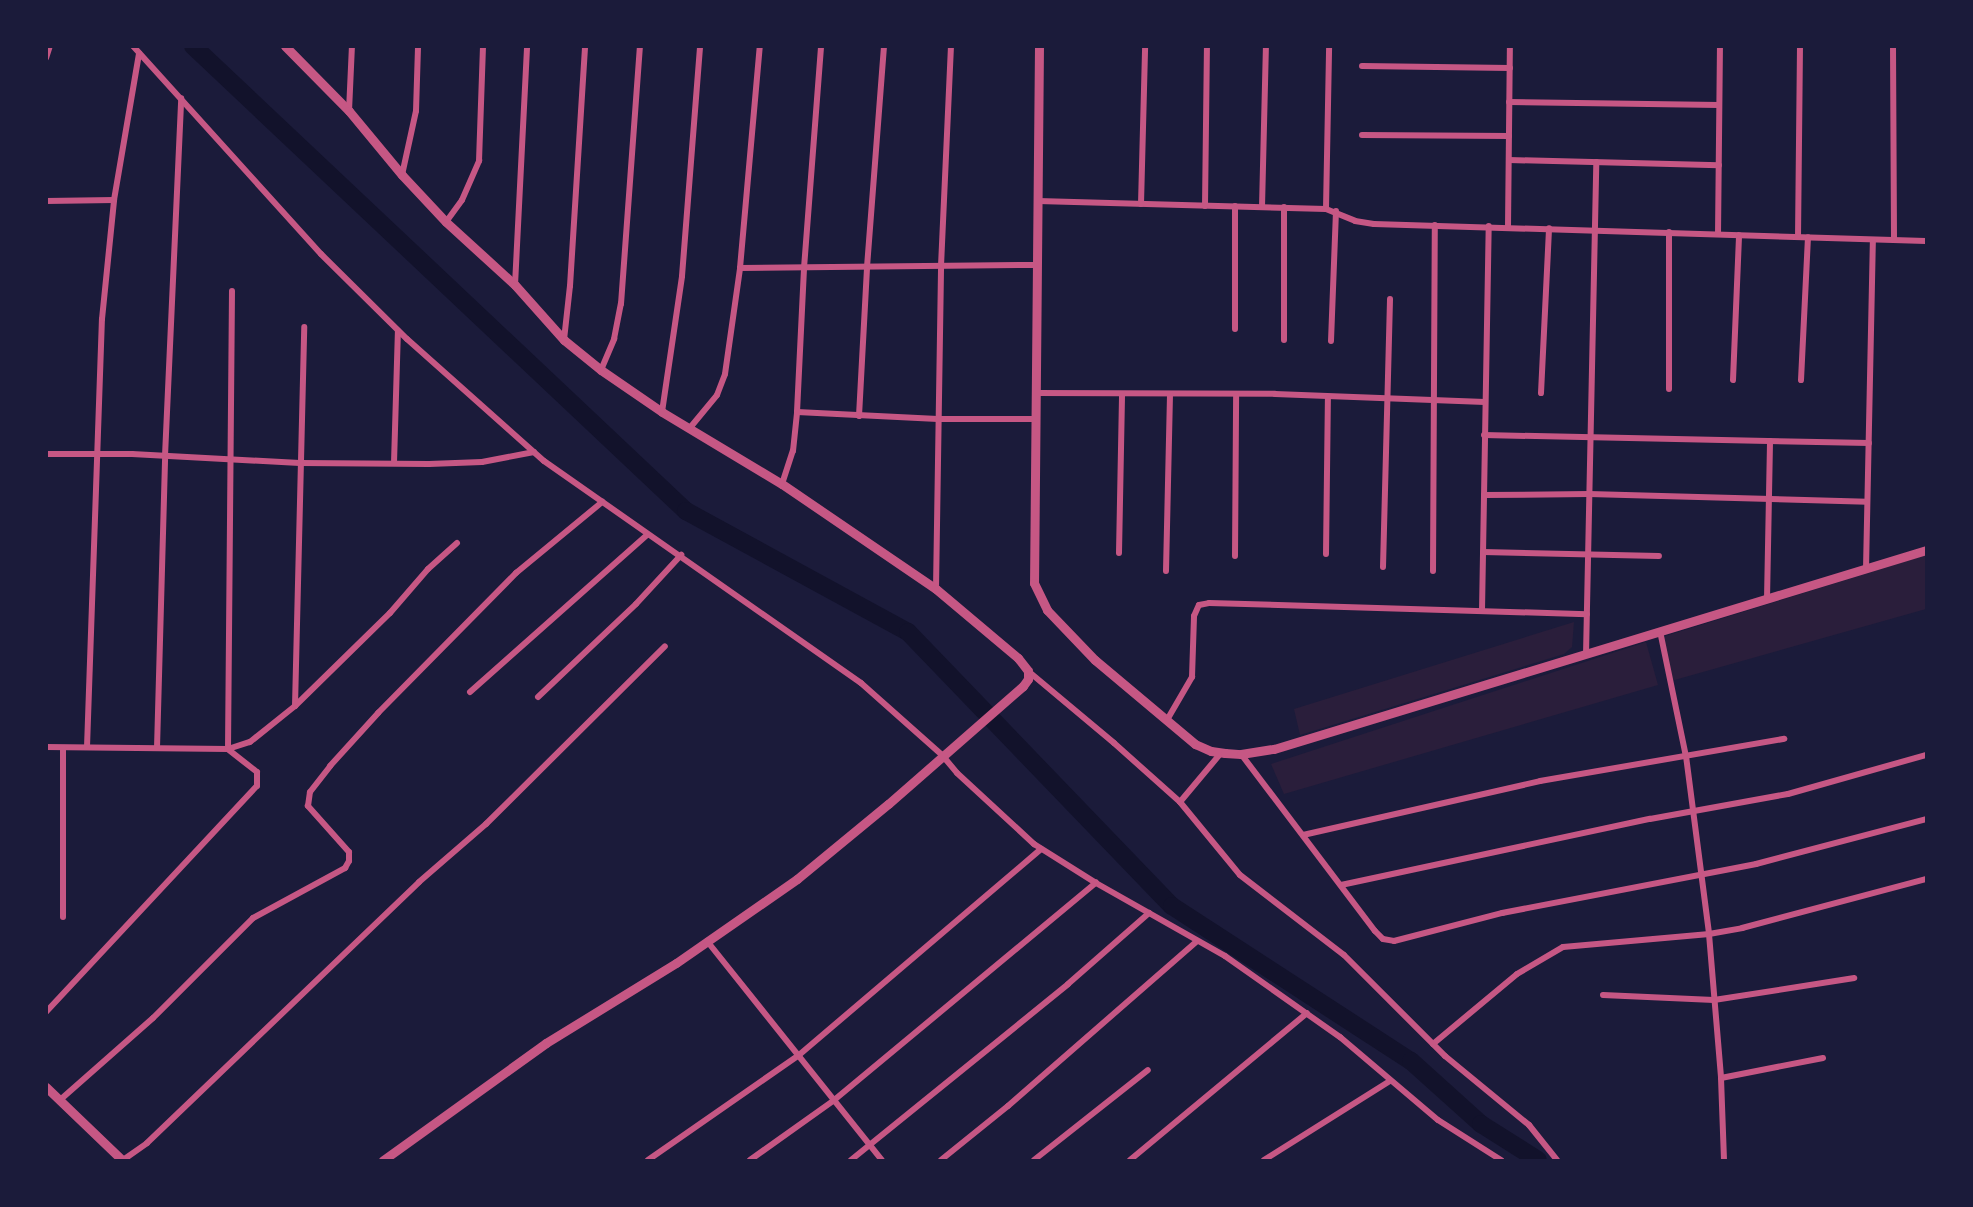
<!DOCTYPE html>
<style>
body{margin:0}
#map{position:relative;width:1973px;height:1207px;overflow:hidden;background:#1b1b3a;font-family:Literata,serif}
div>[style]{position:absolute}
[style*='--x']{left:calc(var(--x)*1px);top:calc(var(--y)*1px);width:calc(var(--w)*1px);rotate:calc(var(--a)*1deg)}
.green>*{inset:0;background:#2a1e3b}
.canal>*{height:18px;margin:-9px;padding:0 9px;transform-origin:9px;border-radius:9px;background:#12122b}
.minor>*{height:6px;margin:-3px;padding:0 3px;transform-origin:3px;border-radius:3px;background:#c65784}
.tertiary>*{height:9px;margin:-4.5px;padding:0 4.5px;transform-origin:4.5px;border-radius:4.5px;background:#c65784}
span{translate:-50% -50%;white-space:nowrap;text-align:center;line-height:1.15;-webkit-text-stroke:6px #1b1b3a;paint-order:stroke}
.frame{position:absolute;inset:0;border:48px solid #1b1b3a;pointer-events:none}
</style>
<div id="map">
<div class="green">
<i style="clip-path:polygon(1926px 555px,1926px 609px,1671px 681px,1659px 638px)"></i>
<i style="clip-path:polygon(1574px 622px,1572px 647px,1564px 654px,1300px 735px,1294px 709px)"></i>
<i style="clip-path:polygon(1646px 642px,1658px 685px,1284px 794px,1271px 764px)"></i>
</div>
<div class="canal">
<i style="--x:193;--y:46;--w:678;--a:43.33"></i>
<i style="--x:686;--y:511;--w:253;--a:28.6"></i>
<i style="--x:908;--y:632;--w:380;--a:46.1"></i>
<i style="--x:1172;--y:906;--w:285;--a:33"></i>
<i style="--x:1411;--y:1061;--w:94;--a:42"></i>
<i style="--x:1481;--y:1124;--w:67;--a:32.3"></i>
</div>
<div class="minor">
<i style="--x:133;--y:46;--w:280;--a:47.9"></i>
<i style="--x:321;--y:254;--w:121;--a:44.7"></i>
<i style="--x:407;--y:339;--w:183;--a:41.7"></i>
<i style="--x:544;--y:461;--w:387;--a:35"></i>
<i style="--x:861;--y:683;--w:108;--a:41.6"></i>
<i style="--x:942;--y:755;--w:23;--a:50"></i>
<i style="--x:957;--y:773;--w:105;--a:42.7"></i>
<i style="--x:1034;--y:844;--w:73;--a:32.2"></i>
<i style="--x:1096;--y:883;--w:148;--a:29.5"></i>
<i style="--x:1225;--y:956;--w:141;--a:35.2"></i>
<i style="--x:1340;--y:1037;--w:128;--a:40.3"></i>
<i style="--x:1438;--y:1120;--w:75;--a:32.4"></i>
<i style="--x:1893;--y:46;--w:194;--a:89.7"></i>
<i style="--x:46;--y:58;--w:13;--a:-72"></i>
<i style="--x:1362;--y:66;--w:148;--a:0.8"></i>
<i style="--x:1509;--y:102;--w:210;--a:0.8"></i>
<i style="--x:349;--y:111;--w:65;--a:-87.4"></i>
<i style="--x:1362;--y:135;--w:147;--a:0.4"></i>
<i style="--x:1509;--y:160;--w:210;--a:1.4"></i>
<i style="--x:402;--y:175;--w:66;--a:-77.7"></i>
<i style="--x:416;--y:111;--w:65;--a:-88.2"></i>
<i style="--x:46;--y:201;--w:68;--a:-0.8"></i>
<i style="--x:1038;--y:201;--w:288;--a:1.6"></i>
<i style="--x:1326;--y:209;--w:31;--a:22"></i>
<i style="--x:1355;--y:221;--w:19;--a:9"></i>
<i style="--x:1374;--y:224;--w:552;--a:1.76"></i>
<i style="--x:1141;--y:204;--w:158;--a:-88.5"></i>
<i style="--x:1205;--y:206;--w:160;--a:-89.3"></i>
<i style="--x:1235;--y:206;--w:123;--a:90"></i>
<i style="--x:1262;--y:207;--w:161;--a:-88.6"></i>
<i style="--x:1284;--y:207;--w:133;--a:90"></i>
<i style="--x:1326;--y:209;--w:163;--a:-88.9"></i>
<i style="--x:446;--y:222;--w:27;--a:-54"></i>
<i style="--x:462;--y:200;--w:43;--a:-66.4"></i>
<i style="--x:479;--y:161;--w:115;--a:-88"></i>
<i style="--x:1508;--y:227;--w:181;--a:-89.4"></i>
<i style="--x:1718;--y:234;--w:188;--a:-89.4"></i>
<i style="--x:1798;--y:237;--w:191;--a:-89.4"></i>
<i style="--x:740;--y:268;--w:297;--a:-0.6"></i>
<i style="--x:515;--y:285;--w:239;--a:-87.1"></i>
<i style="--x:564;--y:340;--w:54;--a:-83.7"></i>
<i style="--x:570;--y:286;--w:240;--a:-86.4"></i>
<i style="--x:1331;--y:341;--w:130;--a:-87.8"></i>
<i style="--x:601;--y:370;--w:34;--a:-67"></i>
<i style="--x:614;--y:339;--w:36;--a:-79"></i>
<i style="--x:621;--y:304;--w:259;--a:-85.8"></i>
<i style="--x:1733;--y:380;--w:145;--a:-87.6"></i>
<i style="--x:1801;--y:380;--w:143;--a:-87.2"></i>
<i style="--x:1669;--y:389;--w:157;--a:-90"></i>
<i style="--x:1036;--y:393;--w:239;--a:0.2"></i>
<i style="--x:1275;--y:394;--w:210;--a:2.2"></i>
<i style="--x:1541;--y:393;--w:165;--a:-87.2"></i>
<i style="--x:662;--y:412;--w:137;--a:-81.6"></i>
<i style="--x:682;--y:276;--w:231;--a:-85.5"></i>
<i style="--x:797;--y:412;--w:141;--a:2.8"></i>
<i style="--x:938;--y:419;--w:97;--a:0"></i>
<i style="--x:859;--y:416;--w:149;--a:-86.9"></i>
<i style="--x:867;--y:267;--w:222;--a:-85.6"></i>
<i style="--x:689;--y:429;--w:44;--a:-50.5"></i>
<i style="--x:717;--y:395;--w:22;--a:-69"></i>
<i style="--x:725;--y:374;--w:107;--a:-81.9"></i>
<i style="--x:740;--y:268;--w:223;--a:-84.9"></i>
<i style="--x:1484;--y:435;--w:385;--a:1.2"></i>
<i style="--x:46;--y:454;--w:86;--a:0"></i>
<i style="--x:132;--y:454;--w:168;--a:3.1"></i>
<i style="--x:300;--y:463;--w:129;--a:0.4"></i>
<i style="--x:429;--y:464;--w:53;--a:-2.2"></i>
<i style="--x:482;--y:462;--w:53;--a:-10.9"></i>
<i style="--x:394;--y:463;--w:132;--a:-88.3"></i>
<i style="--x:782;--y:484;--w:35;--a:-72"></i>
<i style="--x:793;--y:451;--w:39;--a:-84"></i>
<i style="--x:797;--y:412;--w:144;--a:-87.2"></i>
<i style="--x:804;--y:268;--w:223;--a:-85.6"></i>
<i style="--x:1484;--y:495;--w:105;--a:-0.5"></i>
<i style="--x:1589;--y:494;--w:278;--a:1.6"></i>
<i style="--x:1483;--y:552;--w:176;--a:1.3"></i>
<i style="--x:1119;--y:553;--w:159;--a:-88.9"></i>
<i style="--x:1326;--y:554;--w:157;--a:-89.3"></i>
<i style="--x:1235;--y:556;--w:160;--a:-89.6"></i>
<i style="--x:1383;--y:567;--w:268;--a:-88.5"></i>
<i style="--x:1866;--y:569;--w:329;--a:-88.8"></i>
<i style="--x:1166;--y:571;--w:177;--a:-88.7"></i>
<i style="--x:1433;--y:571;--w:346;--a:-89.7"></i>
<i style="--x:936;--y:589;--w:323;--a:-89.1"></i>
<i style="--x:941;--y:266;--w:220;--a:-87.4"></i>
<i style="--x:1767;--y:599;--w:158;--a:-88.9"></i>
<i style="--x:1482;--y:611;--w:385;--a:-89"></i>
<i style="--x:1660;--y:631;--w:128;--a:78.3"></i>
<i style="--x:1686;--y:756;--w:179;--a:82.6"></i>
<i style="--x:1709;--y:934;--w:144;--a:85.2"></i>
<i style="--x:1721;--y:1078;--w:82;--a:87.9"></i>
<i style="--x:1586;--y:655;--w:493;--a:-88.8"></i>
<i style="--x:1028;--y:671;--w:112;--a:39.9"></i>
<i style="--x:1114;--y:743;--w:89;--a:41.8"></i>
<i style="--x:1180;--y:802;--w:94;--a:50.6"></i>
<i style="--x:1240;--y:875;--w:131;--a:37.6"></i>
<i style="--x:1344;--y:955;--w:143;--a:45"></i>
<i style="--x:1445;--y:1056;--w:109;--a:39.4"></i>
<i style="--x:1529;--y:1125;--w:45;--a:51.3"></i>
<i style="--x:470;--y:692;--w:237;--a:-41.6"></i>
<i style="--x:538;--y:697;--w:135;--a:-43.5"></i>
<i style="--x:636;--y:604;--w:67;--a:-47.4"></i>
<i style="--x:295;--y:706;--w:379;--a:-88.6"></i>
<i style="--x:1167;--y:720;--w:50;--a:-59.8"></i>
<i style="--x:1192;--y:677;--w:61;--a:-88.1"></i>
<i style="--x:1194;--y:616;--w:12;--a:-66"></i>
<i style="--x:1199;--y:605;--w:10;--a:-11"></i>
<i style="--x:1209;--y:603;--w:378;--a:1.7"></i>
<i style="--x:46;--y:747;--w:182;--a:0.6"></i>
<i style="--x:228;--y:749;--w:23;--a:-18"></i>
<i style="--x:250;--y:742;--w:58;--a:-38.7"></i>
<i style="--x:295;--y:706;--w:133;--a:-44.4"></i>
<i style="--x:390;--y:613;--w:58;--a:-49.2"></i>
<i style="--x:428;--y:569;--w:39;--a:-42"></i>
<i style="--x:87;--y:747;--w:428;--a:-88"></i>
<i style="--x:102;--y:319;--w:120;--a:-84.2"></i>
<i style="--x:114;--y:200;--w:149;--a:-80.3"></i>
<i style="--x:63;--y:748;--w:169;--a:90"></i>
<i style="--x:157;--y:748;--w:292;--a:-88.4"></i>
<i style="--x:165;--y:456;--w:358;--a:-87.4"></i>
<i style="--x:1241;--y:754;--w:222;--a:52.9"></i>
<i style="--x:1375;--y:931;--w:11;--a:45"></i>
<i style="--x:1383;--y:939;--w:11;--a:10"></i>
<i style="--x:1394;--y:941;--w:112;--a:-14.5"></i>
<i style="--x:1502;--y:913;--w:259;--a:-10.9"></i>
<i style="--x:1756;--y:864;--w:176;--a:-14.8"></i>
<i style="--x:1180;--y:802;--w:64;--a:-50.1"></i>
<i style="--x:1303;--y:835;--w:243;--a:-12.8"></i>
<i style="--x:1540;--y:781;--w:248;--a:-9.8"></i>
<i style="--x:1341;--y:885;--w:316;--a:-12.1"></i>
<i style="--x:1650;--y:819;--w:140;--a:-10.3"></i>
<i style="--x:1788;--y:794;--w:143;--a:-15.8"></i>
<i style="--x:707;--y:941;--w:280;--a:51.4"></i>
<i style="--x:1603;--y:995;--w:111;--a:2.6"></i>
<i style="--x:1714;--y:1000;--w:142;--a:-8.9"></i>
<i style="--x:46;--y:1012;--w:309;--a:-47"></i>
<i style="--x:257;--y:786;--w:14;--a:-90"></i>
<i style="--x:257;--y:772;--w:37;--a:-142"></i>
<i style="--x:228;--y:749;--w:458;--a:-89.5"></i>
<i style="--x:1433;--y:1044;--w:109;--a:-39.8"></i>
<i style="--x:1517;--y:974;--w:53;--a:-30.4"></i>
<i style="--x:1563;--y:947;--w:147;--a:-5.1"></i>
<i style="--x:1709;--y:934;--w:34;--a:-10"></i>
<i style="--x:1742;--y:928;--w:190;--a:-14.9"></i>
<i style="--x:1721;--y:1078;--w:104;--a:-11.1"></i>
<i style="--x:60;--y:1100;--w:124;--a:-41.4"></i>
<i style="--x:153;--y:1018;--w:141;--a:-45"></i>
<i style="--x:253;--y:918;--w:105;--a:-28.5"></i>
<i style="--x:345;--y:868;--w:8;--a:-60"></i>
<i style="--x:349;--y:861;--w:9;--a:-90"></i>
<i style="--x:349;--y:852;--w:62;--a:-131.7"></i>
<i style="--x:308;--y:806;--w:14;--a:-82"></i>
<i style="--x:310;--y:792;--w:33;--a:-52"></i>
<i style="--x:330;--y:766;--w:72;--a:-47.8"></i>
<i style="--x:378;--y:713;--w:197;--a:-45.4"></i>
<i style="--x:516;--y:573;--w:112;--a:-39.5"></i>
<i style="--x:123;--y:1160;--w:29;--a:-35"></i>
<i style="--x:147;--y:1143;--w:377;--a:-43.8"></i>
<i style="--x:419;--y:882;--w:89;--a:-40.9"></i>
<i style="--x:486;--y:824;--w:252;--a:-44.8"></i>
<i style="--x:648;--y:1160;--w:184;--a:-34.8"></i>
<i style="--x:799;--y:1055;--w:318;--a:-40.4"></i>
<i style="--x:750;--y:1160;--w:102;--a:-35.4"></i>
<i style="--x:833;--y:1101;--w:342;--a:-39.7"></i>
<i style="--x:851;--y:1160;--w:279;--a:-39"></i>
<i style="--x:1068;--y:984;--w:108;--a:-41.2"></i>
<i style="--x:941;--y:1160;--w:86;--a:-38.9"></i>
<i style="--x:1008;--y:1106;--w:251;--a:-41.1"></i>
<i style="--x:1034;--y:1160;--w:145;--a:-38.3"></i>
<i style="--x:1130;--y:1160;--w:230;--a:-39.7"></i>
<i style="--x:1264;--y:1160;--w:149;--a:-32.1"></i>
</div>
<div class="tertiary">
<i style="--x:285;--y:46;--w:91;--a:45.4"></i>
<i style="--x:349;--y:111;--w:83;--a:50.4"></i>
<i style="--x:402;--y:175;--w:64;--a:46.9"></i>
<i style="--x:446;--y:222;--w:93;--a:42.4"></i>
<i style="--x:515;--y:285;--w:74;--a:48.3"></i>
<i style="--x:564;--y:340;--w:48;--a:39"></i>
<i style="--x:601;--y:370;--w:74;--a:34.5"></i>
<i style="--x:662;--y:412;--w:140;--a:31"></i>
<i style="--x:782;--y:484;--w:186;--a:34.3"></i>
<i style="--x:936;--y:589;--w:107;--a:40.1"></i>
<i style="--x:1018;--y:658;--w:16;--a:52"></i>
<i style="--x:1028;--y:671;--w:8;--a:90"></i>
<i style="--x:1028;--y:679;--w:9;--a:126"></i>
<i style="--x:1023;--y:686;--w:179;--a:138.8"></i>
<i style="--x:888;--y:804;--w:118;--a:140.5"></i>
<i style="--x:797;--y:879;--w:147;--a:145.2"></i>
<i style="--x:676;--y:963;--w:153;--a:148.4"></i>
<i style="--x:546;--y:1043;--w:201;--a:144.3"></i>
<i style="--x:1039;--y:46;--w:537;--a:90.53"></i>
<i style="--x:1034;--y:583;--w:30;--a:64"></i>
<i style="--x:1047;--y:610;--w:69;--a:46.2"></i>
<i style="--x:1095;--y:660;--w:131;--a:40"></i>
<i style="--x:1195;--y:744;--w:17;--a:24"></i>
<i style="--x:1211;--y:751;--w:14;--a:8"></i>
<i style="--x:1225;--y:753;--w:16;--a:4"></i>
<i style="--x:1241;--y:754;--w:33;--a:-9"></i>
<i style="--x:1274;--y:749;--w:682;--a:-16.97"></i>
<i style="--x:46;--y:1087;--w:105;--a:43.8"></i>
</div>
<div class="frame"></div>
</div>
